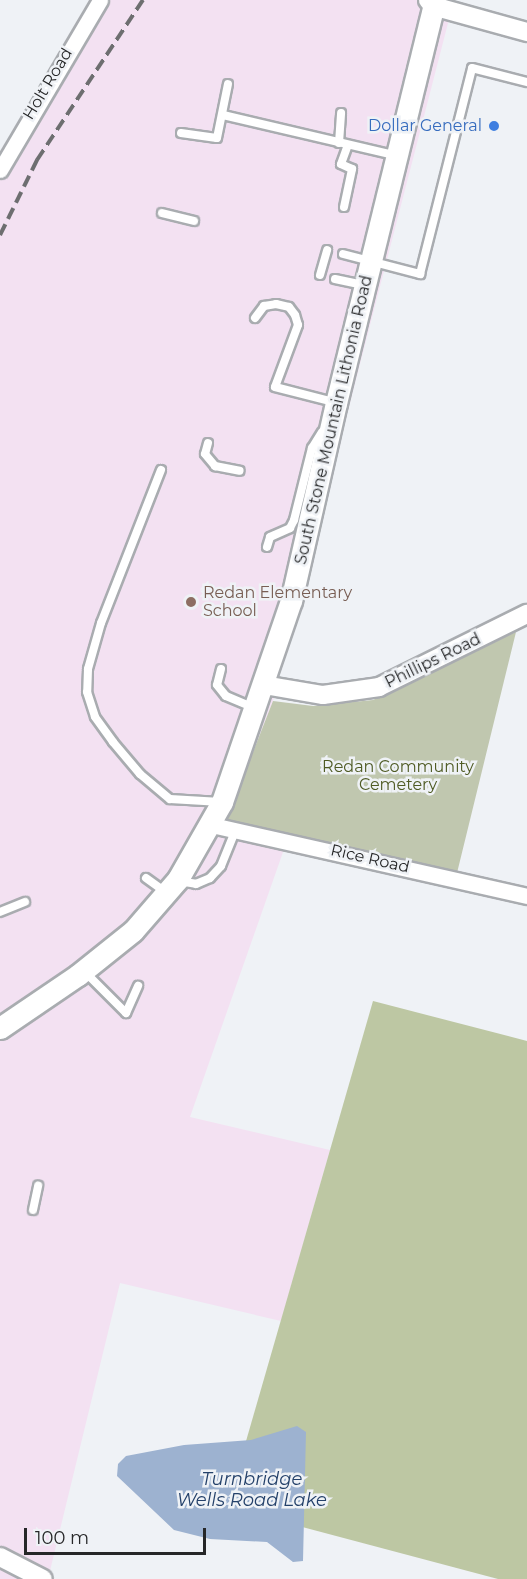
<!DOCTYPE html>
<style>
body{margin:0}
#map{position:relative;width:527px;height:1579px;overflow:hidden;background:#eff2f6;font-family:Montserrat,sans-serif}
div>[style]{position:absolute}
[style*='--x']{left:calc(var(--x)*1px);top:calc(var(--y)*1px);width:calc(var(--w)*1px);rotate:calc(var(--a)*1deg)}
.commercial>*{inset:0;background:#f3e1f2}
.green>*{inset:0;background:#c0c7af}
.forest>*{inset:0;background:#bdc7a3}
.water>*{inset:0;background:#9db2d0}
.roads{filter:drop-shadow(2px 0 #a9acb0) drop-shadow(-2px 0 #a9acb0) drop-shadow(0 2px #a9acb0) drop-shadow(0 -2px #a9acb0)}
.service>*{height:8px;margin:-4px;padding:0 4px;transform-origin:4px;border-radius:4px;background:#fff}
.minor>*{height:15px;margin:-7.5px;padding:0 7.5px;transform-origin:7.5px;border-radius:7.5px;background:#fff}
.tertiary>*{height:18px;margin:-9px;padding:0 9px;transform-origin:9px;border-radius:9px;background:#fff}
.secondary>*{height:21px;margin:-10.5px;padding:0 10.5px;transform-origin:10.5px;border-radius:10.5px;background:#fff}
.rail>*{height:4px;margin-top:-2px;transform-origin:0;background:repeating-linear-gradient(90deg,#6d6e70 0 12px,transparent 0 18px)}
.dots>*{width:16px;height:16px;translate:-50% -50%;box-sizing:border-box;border:3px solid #eff2f6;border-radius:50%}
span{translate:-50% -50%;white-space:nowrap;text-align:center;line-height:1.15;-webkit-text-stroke:5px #eff2f6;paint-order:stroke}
.street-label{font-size:16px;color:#262728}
.shop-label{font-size:16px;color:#366cbe}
.right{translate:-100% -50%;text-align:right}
.education-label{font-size:16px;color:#785e54}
.left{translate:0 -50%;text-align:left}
.park-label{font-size:16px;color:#4f5b24}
.water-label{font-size:18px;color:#24416a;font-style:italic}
.scale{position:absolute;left:24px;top:1528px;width:182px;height:27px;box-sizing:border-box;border:3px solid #262728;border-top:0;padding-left:8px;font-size:18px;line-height:21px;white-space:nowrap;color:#262728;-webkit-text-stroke:4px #eff2f6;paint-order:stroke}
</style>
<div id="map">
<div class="commercial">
<i style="clip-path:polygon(101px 0,454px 0,273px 701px,226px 820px,289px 835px,190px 1117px,330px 1150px,281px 1321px,120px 1283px,48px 1579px,0 1579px,0 171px)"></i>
</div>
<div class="green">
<i style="clip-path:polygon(516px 632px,457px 873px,226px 821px,273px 701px,313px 706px,373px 700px)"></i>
</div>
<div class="forest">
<i style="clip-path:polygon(373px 1001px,527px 1041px,527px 1579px,498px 1579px,227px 1507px)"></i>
</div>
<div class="water">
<i style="clip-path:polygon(297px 1426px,306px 1432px,303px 1561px,293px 1562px,267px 1542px,210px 1539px,174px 1530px,117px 1476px,118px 1464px,126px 1456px,184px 1445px,251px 1440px)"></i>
</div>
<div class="roads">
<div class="service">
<i style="--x:223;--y:115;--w:176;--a:13.2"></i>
<i style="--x:181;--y:133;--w:36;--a:8"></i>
<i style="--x:217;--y:138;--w:55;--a:-78.5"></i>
<i style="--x:339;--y:143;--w:30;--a:-86"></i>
<i style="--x:344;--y:207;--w:39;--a:-78"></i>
<i style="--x:352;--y:169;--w:12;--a:-156"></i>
<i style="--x:341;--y:164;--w:20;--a:-70"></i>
<i style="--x:162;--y:213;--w:33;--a:14"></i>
<i style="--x:343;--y:254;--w:80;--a:14.6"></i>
<i style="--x:420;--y:274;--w:212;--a:-75.8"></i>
<i style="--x:472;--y:68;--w:57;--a:14.3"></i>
<i style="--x:320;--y:275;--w:26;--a:-74"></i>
<i style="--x:335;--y:279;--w:29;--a:12"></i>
<i style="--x:255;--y:318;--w:15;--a:-53"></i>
<i style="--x:264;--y:306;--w:12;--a:-9"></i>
<i style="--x:276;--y:304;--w:13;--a:13"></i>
<i style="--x:289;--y:307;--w:10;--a:53"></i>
<i style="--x:295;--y:315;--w:10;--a:73"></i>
<i style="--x:298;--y:325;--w:66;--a:110.4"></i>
<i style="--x:275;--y:387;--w:61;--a:14.3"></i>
<i style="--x:208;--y:443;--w:11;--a:105"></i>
<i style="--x:205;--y:454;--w:16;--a:50"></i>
<i style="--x:215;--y:466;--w:25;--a:11"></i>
<i style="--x:161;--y:470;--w:164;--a:111.4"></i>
<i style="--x:101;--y:623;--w:48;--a:105.8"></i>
<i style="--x:88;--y:669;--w:23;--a:92"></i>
<i style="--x:87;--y:692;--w:26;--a:72"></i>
<i style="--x:95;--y:717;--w:31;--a:54"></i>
<i style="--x:113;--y:742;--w:42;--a:49.8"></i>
<i style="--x:140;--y:774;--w:39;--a:40"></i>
<i style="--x:170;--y:799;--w:51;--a:3.4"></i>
<i style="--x:267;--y:547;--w:10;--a:-73"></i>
<i style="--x:270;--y:537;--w:22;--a:-24"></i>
<i style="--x:290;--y:528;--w:9;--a:-63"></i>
<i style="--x:294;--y:520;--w:74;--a:-76"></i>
<i style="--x:312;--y:448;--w:19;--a:-58"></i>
<i style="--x:221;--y:669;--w:16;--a:104"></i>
<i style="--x:217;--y:685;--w:14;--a:51"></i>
<i style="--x:226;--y:696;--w:28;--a:23"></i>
<i style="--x:146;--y:878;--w:24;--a:36"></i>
<i style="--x:178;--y:881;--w:18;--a:9"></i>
<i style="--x:196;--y:884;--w:15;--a:-23"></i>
<i style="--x:210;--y:878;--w:16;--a:-47"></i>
<i style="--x:221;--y:866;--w:40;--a:-68"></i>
<i style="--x:0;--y:912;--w:27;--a:-22"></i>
<i style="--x:85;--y:972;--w:58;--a:45"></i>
<i style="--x:126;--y:1013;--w:30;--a:-66"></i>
<i style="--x:33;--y:1210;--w:25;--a:-78"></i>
</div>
<div class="minor">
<i style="--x:0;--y:170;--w:197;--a:-59.5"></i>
<i style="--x:212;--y:825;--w:323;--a:12.7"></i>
</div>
<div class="tertiary">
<i style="--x:428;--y:0;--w:8;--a:50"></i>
<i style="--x:433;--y:6;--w:98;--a:15.5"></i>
<i style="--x:264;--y:685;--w:60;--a:9.6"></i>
<i style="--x:323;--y:695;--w:57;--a:-8.1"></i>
<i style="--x:379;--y:687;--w:165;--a:-26.3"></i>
<i style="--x:0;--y:1557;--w:48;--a:27.1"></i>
</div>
<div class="secondary">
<i style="--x:0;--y:1028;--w:94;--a:-34.2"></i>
<i style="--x:78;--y:975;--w:70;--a:-38.7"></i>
<i style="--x:133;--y:931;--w:69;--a:-49.1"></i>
<i style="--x:178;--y:879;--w:89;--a:-60.3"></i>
<i style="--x:222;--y:802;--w:213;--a:-71.1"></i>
<i style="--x:291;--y:601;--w:203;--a:-77.2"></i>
<i style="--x:336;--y:403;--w:415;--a:-76.2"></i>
</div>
</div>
<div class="rail">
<i style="--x:0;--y:235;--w:84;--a:-63.7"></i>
<i style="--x:37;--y:160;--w:192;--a:-56.5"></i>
</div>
<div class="dots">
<i style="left:494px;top:126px;background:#3f7fe0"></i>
<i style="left:191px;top:602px;background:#8d6e63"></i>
</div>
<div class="street-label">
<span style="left:48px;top:84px;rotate:-59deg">Holt Road</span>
<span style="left:334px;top:420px;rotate:-77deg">South Stone Mountain Lithonia Road</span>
<span style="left:433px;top:661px;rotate:-26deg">Phillips Road</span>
<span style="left:370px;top:859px;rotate:13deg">Rice Road</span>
</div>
<div class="shop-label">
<span class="right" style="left:482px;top:126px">Dollar General</span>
</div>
<div class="education-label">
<span class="left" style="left:203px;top:602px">Redan Elementary<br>School</span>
</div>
<div class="park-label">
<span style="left:398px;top:776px">Redan Community<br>Cemetery</span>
</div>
<div class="water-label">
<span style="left:252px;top:1490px">Turnbridge<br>Wells Road Lake</span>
</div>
<div class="scale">100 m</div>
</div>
